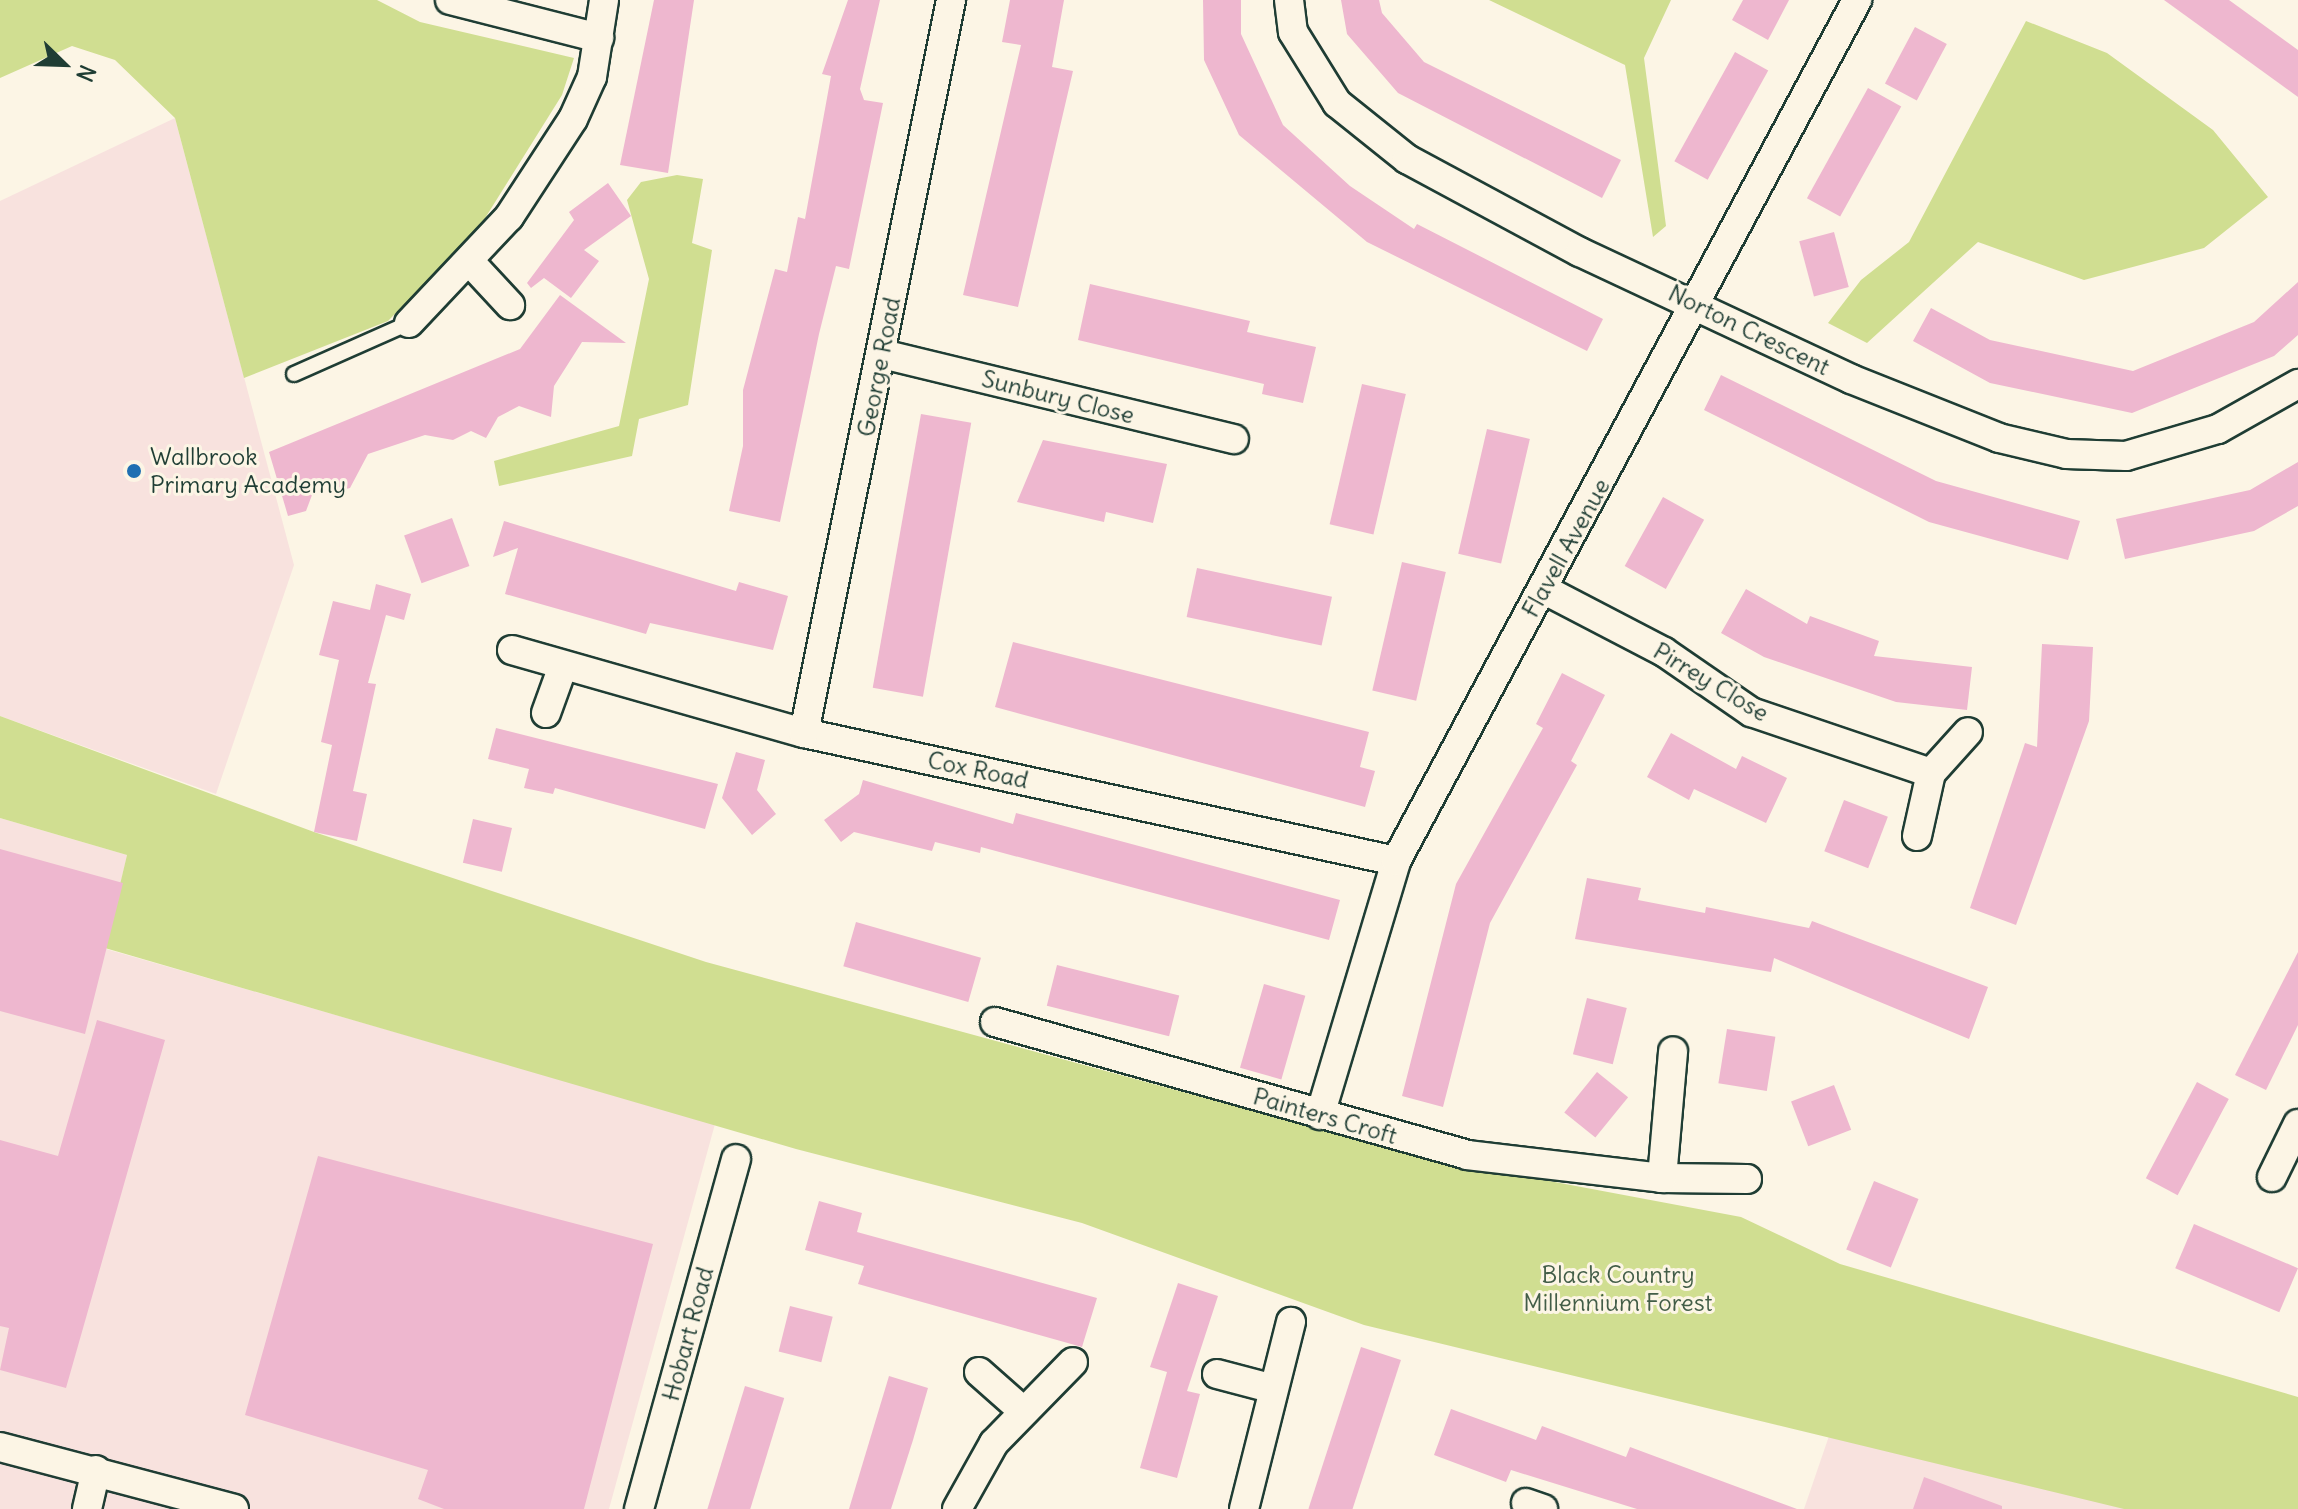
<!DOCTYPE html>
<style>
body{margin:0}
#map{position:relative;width:2298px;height:1509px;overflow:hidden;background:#fcf5e5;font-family:Delius,sans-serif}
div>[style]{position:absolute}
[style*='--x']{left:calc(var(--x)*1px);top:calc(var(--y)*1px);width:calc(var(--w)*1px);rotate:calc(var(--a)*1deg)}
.built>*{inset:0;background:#f8e2de}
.green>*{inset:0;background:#d0de91}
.building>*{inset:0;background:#eeb7cf;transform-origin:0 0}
.roads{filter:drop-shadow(2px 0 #1f3d34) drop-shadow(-2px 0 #1f3d34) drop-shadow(0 2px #1f3d34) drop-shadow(0 -2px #1f3d34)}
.service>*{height:14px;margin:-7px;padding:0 7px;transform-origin:7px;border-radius:7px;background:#fcf5e5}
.minor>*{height:28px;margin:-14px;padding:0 14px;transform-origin:14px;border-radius:14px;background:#fcf5e5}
.dots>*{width:22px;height:22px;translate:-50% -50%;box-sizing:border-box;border:4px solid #fcf5e5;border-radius:50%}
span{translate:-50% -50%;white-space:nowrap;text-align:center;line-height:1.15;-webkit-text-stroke:6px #fcf5e5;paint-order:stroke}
.street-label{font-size:24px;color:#1f3d34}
.poi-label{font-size:24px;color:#1f3d34}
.left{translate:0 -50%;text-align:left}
.park-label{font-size:24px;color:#425d47}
.north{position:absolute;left:24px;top:24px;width:80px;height:80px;-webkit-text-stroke:6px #fcf5e5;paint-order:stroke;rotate:113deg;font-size:22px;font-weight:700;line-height:32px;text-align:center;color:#1f3d34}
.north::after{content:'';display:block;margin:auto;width:28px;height:36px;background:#1f3d34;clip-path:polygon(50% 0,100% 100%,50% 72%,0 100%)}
</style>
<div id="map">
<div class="built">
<i style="clip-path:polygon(175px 118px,294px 565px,216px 794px,0 716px,0 201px)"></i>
<i style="clip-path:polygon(0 818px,127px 855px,106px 949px,715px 1124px,609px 1509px,0 1509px)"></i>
<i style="clip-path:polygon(1829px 1436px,2159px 1509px,1804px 1509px)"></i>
</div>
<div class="green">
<i style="clip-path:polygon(0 0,377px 0,420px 22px,574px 58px,562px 95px,477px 231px,388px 321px,244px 378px,175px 118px,115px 60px,72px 46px,0 78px)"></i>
<i style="clip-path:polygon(1489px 0,1671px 0,1644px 58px,1666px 226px,1653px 237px,1625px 65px)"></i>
<i style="clip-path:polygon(2026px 21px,2107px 53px,2213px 130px,2268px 197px,2204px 248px,2084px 280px,1978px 242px,1867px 343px,1828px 323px,1861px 280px,1909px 242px)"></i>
<i style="clip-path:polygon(677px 175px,703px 179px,692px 243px,712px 250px,688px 405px,639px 419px,632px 456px,499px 486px,494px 461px,619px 426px,649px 279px,627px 200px,641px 182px)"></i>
<i style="clip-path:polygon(0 716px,314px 832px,706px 962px,1422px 1157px,1741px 1217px,1840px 1264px,2298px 1397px,2298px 1509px,2124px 1509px,1364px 1325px,1082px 1223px,796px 1149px,105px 948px,127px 855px,0 818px)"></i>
</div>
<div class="building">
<i style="clip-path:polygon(654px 0,694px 0,668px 173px,620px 165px)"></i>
<i style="clip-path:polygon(848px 0,880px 0,860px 89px,864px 100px,883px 103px,849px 269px,836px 266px,819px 334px,780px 522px,729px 511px,743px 446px,743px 390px,775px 269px,787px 272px,798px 217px,805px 219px,831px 76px,822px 74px)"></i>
<i style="clip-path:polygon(1010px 0,1064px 0,1052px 67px,1073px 71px,1018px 307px,963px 295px,1021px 45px,1002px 42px)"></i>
<i style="clip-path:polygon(1203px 0,1241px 0,1241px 34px,1283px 125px,1350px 186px,1414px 229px,1417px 224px,1603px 319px,1587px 351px,1367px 242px,1239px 135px,1204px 60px)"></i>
<i style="clip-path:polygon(1341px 0,1379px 0,1382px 13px,1424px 62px,1621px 160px,1602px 198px,1398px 93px,1347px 34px)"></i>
<i style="clip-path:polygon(1743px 0,1789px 0,1768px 40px,1732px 20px)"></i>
<i style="clip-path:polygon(2164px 0,2229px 0,2298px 50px,2298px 97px)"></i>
<i style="left:1915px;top:27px;width:36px;height:64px;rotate:28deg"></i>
<i style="left:1735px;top:52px;width:38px;height:125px;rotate:29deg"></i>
<i style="left:1868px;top:88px;width:38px;height:126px;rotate:29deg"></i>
<i style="clip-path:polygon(608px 183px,631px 216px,584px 250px,599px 261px,571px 298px,544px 278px,531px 288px,527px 283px,574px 220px,569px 212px)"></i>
<i style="left:1834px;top:232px;width:57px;height:36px;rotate:75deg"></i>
<i style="clip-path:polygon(2298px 282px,2298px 335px,2274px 356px,2132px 413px,1990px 383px,1913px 341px,1931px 308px,1990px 340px,2133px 371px,2254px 322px)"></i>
<i style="clip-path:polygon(1090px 284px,1250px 321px,1247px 332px,1316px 347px,1303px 403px,1262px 394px,1264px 384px,1078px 340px)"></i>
<i style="clip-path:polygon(560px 295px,626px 343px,582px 342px,554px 386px,551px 417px,519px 406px,498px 417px,486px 438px,471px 431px,453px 440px,425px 435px,368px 454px,350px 488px,339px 491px,318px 479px,306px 511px,288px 516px,269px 452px,520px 349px)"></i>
<i style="clip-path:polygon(1721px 375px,1936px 481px,2080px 521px,2068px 560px,1929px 522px,1704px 410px)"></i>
<i style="left:1362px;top:384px;width:45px;height:144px;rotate:13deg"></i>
<i style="left:921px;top:414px;width:51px;height:278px;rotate:10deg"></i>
<i style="left:1487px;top:429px;width:44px;height:128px;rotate:13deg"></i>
<i style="clip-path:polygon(1043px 440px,1167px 464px,1153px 523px,1106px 512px,1104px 522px,1017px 502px)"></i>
<i style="clip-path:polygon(2298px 462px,2298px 506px,2254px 531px,2125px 559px,2116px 519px,2250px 490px)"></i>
<i style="left:1663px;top:497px;width:47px;height:79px;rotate:29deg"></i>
<i style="left:452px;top:518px;width:51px;height:51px;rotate:70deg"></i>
<i style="clip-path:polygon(504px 521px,736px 591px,739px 582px,788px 596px,773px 650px,650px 623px,646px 634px,505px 594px,518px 548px,493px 557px)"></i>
<i style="left:1402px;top:562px;width:45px;height:132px;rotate:13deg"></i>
<i style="left:1197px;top:568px;width:138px;height:50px;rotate:12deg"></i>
<i style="clip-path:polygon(376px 584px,411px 594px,404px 620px,386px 615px,368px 683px,376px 684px,353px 791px,367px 794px,357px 841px,314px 832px,332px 745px,321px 742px,339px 660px,319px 655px,333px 601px,370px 610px)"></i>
<i style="clip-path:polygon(1746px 589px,1807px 624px,1810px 616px,1879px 641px,1874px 656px,1972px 667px,1967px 710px,1896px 702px,1764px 657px,1721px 633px)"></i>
<i style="clip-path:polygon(1013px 642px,1369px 732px,1360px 767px,1375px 771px,1365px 807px,995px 707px)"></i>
<i style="clip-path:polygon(2042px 644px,2093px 647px,2089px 721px,2016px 925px,1970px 908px,2025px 743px,2037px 747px)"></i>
<i style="clip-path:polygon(1562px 673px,1605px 695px,1571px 761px,1577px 765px,1490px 923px,1443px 1107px,1402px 1096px,1456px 884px,1543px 728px,1536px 724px)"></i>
<i style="clip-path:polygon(496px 728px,718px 784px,705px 829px,555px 788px,553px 794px,524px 788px,529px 769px,488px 759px)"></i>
<i style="clip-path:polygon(1671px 733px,1736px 769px,1742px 756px,1787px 778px,1766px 823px,1694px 789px,1689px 800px,1647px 777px)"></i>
<i style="clip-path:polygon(736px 752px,765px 760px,757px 790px,776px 814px,752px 835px,722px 798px)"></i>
<i style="clip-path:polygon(863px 780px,1013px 824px,1016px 813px,1340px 900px,1329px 940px,981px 847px,980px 853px,935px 842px,932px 851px,854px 832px,841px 842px,824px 820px,859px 794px)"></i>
<i style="left:1844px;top:800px;width:47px;height:55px;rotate:21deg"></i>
<i style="left:473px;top:819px;width:40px;height:45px;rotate:13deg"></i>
<i style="clip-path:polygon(0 849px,123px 883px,85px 1034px,0 1011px)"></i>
<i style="clip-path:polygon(1587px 878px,1641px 888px,1638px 900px,1705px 913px,1706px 907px,1809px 928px,1812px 921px,1988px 987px,1969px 1039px,1774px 958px,1771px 972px,1575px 939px)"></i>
<i style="left:856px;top:922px;width:130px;height:46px;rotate:16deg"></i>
<i style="clip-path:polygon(2298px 952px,2298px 1025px,2266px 1090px,2235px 1075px)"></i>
<i style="left:1057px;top:965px;width:126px;height:42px;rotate:14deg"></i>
<i style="left:1264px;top:984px;width:43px;height:87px;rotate:16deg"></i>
<i style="left:1587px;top:998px;width:41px;height:58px;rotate:14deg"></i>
<i style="clip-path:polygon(97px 1020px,165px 1040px,66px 1388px,0 1370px,9px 1328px,0 1326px,0 1140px,58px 1156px)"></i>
<i style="left:1727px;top:1029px;width:49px;height:55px;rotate:9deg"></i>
<i style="left:1597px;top:1072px;width:40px;height:52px;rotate:39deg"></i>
<i style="left:2197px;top:1082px;width:36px;height:109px;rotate:28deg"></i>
<i style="left:1834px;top:1085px;width:48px;height:46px;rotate:69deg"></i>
<i style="clip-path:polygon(318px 1156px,653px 1244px,584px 1509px,444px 1509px,418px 1499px,428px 1470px,245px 1415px)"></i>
<i style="left:1874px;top:1181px;width:48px;height:74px;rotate:22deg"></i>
<i style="clip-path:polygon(819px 1201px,862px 1213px,857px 1232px,1097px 1298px,1082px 1347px,858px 1284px,864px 1266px,805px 1250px)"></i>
<i style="left:2194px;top:1224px;width:113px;height:48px;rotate:23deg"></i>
<i style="clip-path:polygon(1178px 1283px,1218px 1296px,1187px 1391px,1200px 1394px,1177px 1478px,1140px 1468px,1167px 1372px,1150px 1367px)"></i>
<i style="left:790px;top:1306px;width:44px;height:47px;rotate:14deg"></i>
<i style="left:1361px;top:1347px;width:42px;height:170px;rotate:18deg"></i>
<i style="clip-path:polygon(889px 1376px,928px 1388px,913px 1440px,891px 1509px,849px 1509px)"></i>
<i style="left:745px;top:1386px;width:41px;height:129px;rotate:17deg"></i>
<i style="clip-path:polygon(1451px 1409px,1536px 1440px,1542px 1426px,1626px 1457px,1630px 1447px,1797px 1509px,1637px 1509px,1511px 1470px,1506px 1482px,1434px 1455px)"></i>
<i style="clip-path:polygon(1924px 1477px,2002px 1506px,2002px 1509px,1913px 1509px)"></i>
</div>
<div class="roads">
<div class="service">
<i style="--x:294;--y:374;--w:126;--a:-23.9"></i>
</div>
<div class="minor">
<i style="--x:450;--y:0;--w:154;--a:14.3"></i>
<i style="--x:1289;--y:0;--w:32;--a:83"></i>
<i style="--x:1293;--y:32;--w:84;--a:58.2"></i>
<i style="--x:1337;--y:103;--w:90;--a:38.7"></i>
<i style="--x:1407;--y:159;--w:196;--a:28.3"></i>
<i style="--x:1580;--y:252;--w:299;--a:25.1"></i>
<i style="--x:1851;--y:379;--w:159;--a:21.7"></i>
<i style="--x:1999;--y:438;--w:69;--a:13.4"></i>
<i style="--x:2066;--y:454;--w:60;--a:1.9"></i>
<i style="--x:2126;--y:456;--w:96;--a:-16.4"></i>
<i style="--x:2218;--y:429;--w:92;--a:-29.4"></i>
<i style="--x:470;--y:262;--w:59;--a:47.1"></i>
<i style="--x:409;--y:323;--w:146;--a:-46.7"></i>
<i style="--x:509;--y:217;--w:117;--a:-56.9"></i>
<i style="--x:573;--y:119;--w:46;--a:-65.7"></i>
<i style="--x:592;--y:77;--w:78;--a:-81.1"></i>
<i style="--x:882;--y:354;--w:362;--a:13.6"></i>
<i style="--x:1543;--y:589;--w:136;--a:27.5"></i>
<i style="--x:1664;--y:652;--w:106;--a:34.6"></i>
<i style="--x:1751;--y:712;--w:190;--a:18.7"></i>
<i style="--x:512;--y:650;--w:304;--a:15.9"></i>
<i style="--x:804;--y:733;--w:606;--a:12.2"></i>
<i style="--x:546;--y:713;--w:50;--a:-70.1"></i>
<i style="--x:804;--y:733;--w:748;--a:-78.66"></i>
<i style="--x:1917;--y:836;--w:65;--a:-77.5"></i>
<i style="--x:1931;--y:773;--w:55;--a:-47.9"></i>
<i style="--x:995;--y:1022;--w:490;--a:15.7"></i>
<i style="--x:1467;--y:1155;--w:196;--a:6.7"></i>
<i style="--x:1662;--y:1178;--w:85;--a:0.7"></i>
<i style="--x:1320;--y:1115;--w:265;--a:-73.3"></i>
<i style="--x:1396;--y:861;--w:977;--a:-61.83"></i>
<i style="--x:2272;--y:1177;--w:59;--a:-63.9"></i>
<i style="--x:1662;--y:1178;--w:127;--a:-85"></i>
<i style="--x:979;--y:1372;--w:57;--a:41.5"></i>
<i style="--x:1217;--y:1374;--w:55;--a:14.8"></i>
<i style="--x:0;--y:1447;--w:242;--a:14.8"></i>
<i style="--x:1526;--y:1503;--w:18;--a:19"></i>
<i style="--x:87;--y:1509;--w:40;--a:-77"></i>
<i style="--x:639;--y:1509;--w:363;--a:-74.5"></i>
<i style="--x:957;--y:1509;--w:76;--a:-60.7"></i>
<i style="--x:994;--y:1443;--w:113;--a:-45.7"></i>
<i style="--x:1244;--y:1509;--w:193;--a:-75.9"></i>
</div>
</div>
<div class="dots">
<i style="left:134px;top:471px;background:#1f6fb2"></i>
</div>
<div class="street-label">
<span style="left:1749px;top:330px;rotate:26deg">Norton Crescent</span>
<span style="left:879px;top:367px;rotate:-79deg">George Road</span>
<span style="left:1058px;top:397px;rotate:14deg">Sunbury Close</span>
<span style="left:1566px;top:548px;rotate:-61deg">Flavell Avenue</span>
<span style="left:1711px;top:682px;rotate:31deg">Pirrey Close</span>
<span style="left:978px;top:770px;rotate:12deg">Cox Road</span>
<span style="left:1325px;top:1116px;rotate:16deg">Painters Croft</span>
<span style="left:688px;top:1334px;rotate:-75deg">Hobart Road</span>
</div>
<div class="poi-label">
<span class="left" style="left:150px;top:471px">Wallbrook<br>Primary Academy</span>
</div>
<div class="park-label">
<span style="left:1618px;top:1289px">Black Country<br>Millennium Forest</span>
</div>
<div class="north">N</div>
</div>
